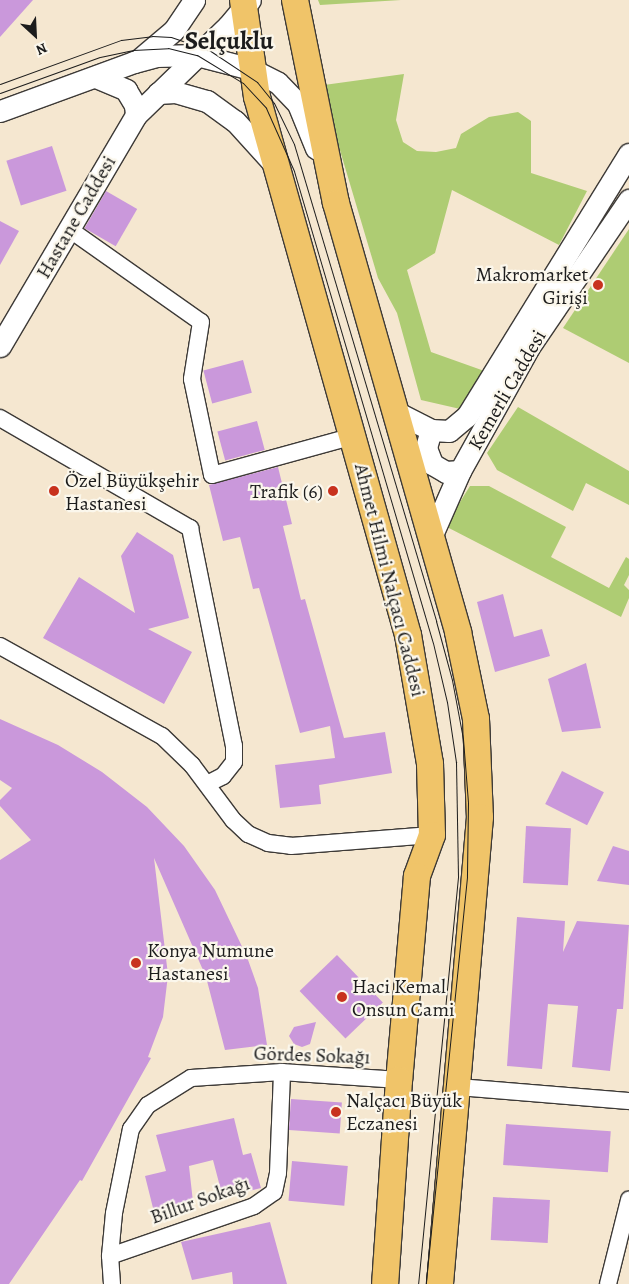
<!DOCTYPE html>
<meta charset="utf-8">
<style>
body{margin:0}
#map{position:relative;width:629px;height:1284px;overflow:hidden;background:#f5e7d0;font-family:Alegreya,serif}
div>[style]{position:absolute}
[style*='--x']{left:calc(var(--x)*1px);top:calc(var(--y)*1px);width:calc(var(--w)*1px);rotate:calc(var(--a)*1deg)}
.green>*{inset:0;background:#aecc73}
.building>*{inset:0;background:#ca98db;transform-origin:0 0}
.roads{filter:drop-shadow(1px 0 #3d3a37) drop-shadow(-1px 0 #3d3a37) drop-shadow(0 1px #3d3a37) drop-shadow(0 -1px #3d3a37)}
.minor>*{height:16px;margin:-8px;padding:0 8px;transform-origin:8px;border-radius:8px;background:#fff}
.tertiary>*{height:21px;margin:-10.5px;padding:0 10.5px;transform-origin:10.5px;border-radius:10.5px;background:#fff}
.primary>*{height:26px;margin:-13px;padding:0 13px;transform-origin:13px;border-radius:13px;background:#f0c469}
.tram>*{height:1px;margin:-0.5px;padding:0 0.5px;transform-origin:0.5px;border-radius:0.5px;background:#1c1c1c}
.dots>*{width:14px;height:14px;translate:-50% -50%;box-sizing:border-box;border:2px solid #fbf7ec;border-radius:50%}
span{translate:-50% -50%;white-space:nowrap;text-align:center;line-height:1.15;-webkit-text-stroke:4.5px #fbf7ec;paint-order:stroke}
.street-label{font-size:20px;color:#1c1c1c}
.poi-label{font-size:20px;color:#1c1c1c}
.right{translate:-100% -50%;text-align:right}
.left{translate:0 -50%;text-align:left}
.district-label{font-size:25px;color:#1c1c1c;font-weight:700}
.north{position:absolute;left:10px;top:10px;width:50px;height:50px;-webkit-text-stroke:4px #fbf7ec;paint-order:stroke;rotate:155deg;font-size:14px;font-weight:700;line-height:20px;text-align:center;color:#1c1c1c}
.north::after{content:'';display:block;margin:auto;width:18px;height:22px;background:#1c1c1c;clip-path:polygon(50% 0,100% 100%,50% 72%,0 100%)}
</style>
<div id="map">
<div class="green">
<i style="clip-path:polygon(318px 0,401px 0,320px 5px)"></i>
<i style="clip-path:polygon(404px 74px,396px 120px,403px 142px,417px 151px,436px 152px,456px 148px,461px 134px,489px 117px,518px 112px,531px 121px,531px 173px,587px 191px,559px 245px,452px 190px,435px 253px,407px 270px,431px 352px,490px 373px,469px 411px,421px 400px,397px 313px,378px 278px,325px 100px,324px 85px)"></i>
<i style="clip-path:polygon(629px 229px,629px 363px,563px 328px)"></i>
<i style="clip-path:polygon(518px 407px,629px 471px,629px 505px,586px 483px,573px 511px,497px 470px,487px 453px)"></i>
<i style="clip-path:polygon(470px 486px,489px 486px,566px 527px,551px 557px,609px 588px,626px 557px,629px 559px,629px 575px,624px 585px,629px 590px,629px 598px,621px 617px,445px 526px)"></i>
</div>
<div class="building">
<i style="clip-path:polygon(0 0,33px 0,0 37px)"></i>
<i style="left:52px;top:146px;width:47px;height:48px;rotate:72deg"></i>
<i style="left:106px;top:191px;width:36px;height:43px;rotate:30deg"></i>
<i style="clip-path:polygon(0 221px,19px 231px,0 265px)"></i>
<i style="left:243px;top:360px;width:34px;height:41px;rotate:75deg"></i>
<i style="left:257px;top:421px;width:30px;height:41px;rotate:75deg"></i>
<i style="clip-path:polygon(278px 467px,292px 524px,283px 526px,301px 600px,305px 599px,344px 738px,385px 732px,392px 773px,319px 785px,321px 804px,280px 808px,275px 765px,335px 758px,330px 726px,300px 733px,259px 588px,253px 589px,240px 537px,223px 541px,209px 485px)"></i>
<i style="clip-path:polygon(137px 532px,173px 555px,189px 618px,148px 629px,192px 652px,164px 704px,43px 638px,79px 577px,135px 613px,121px 556px)"></i>
<i style="clip-path:polygon(503px 594px,514px 637px,542px 629px,550px 656px,495px 672px,477px 602px)"></i>
<i style="clip-path:polygon(586px 663px,601px 728px,562px 732px,548px 679px)"></i>
<i style="clip-path:polygon(0 719px,58px 745px,102px 772px,147px 807px,184px 846px,215px 890px,247px 957px,258px 988px,267px 1045px,225px 1050px,206px 977px,154px 858px,168px 975px,163px 1017px,148px 1057px,151px 1058px,82px 1181px,80px 1180px,9px 1284px,0 1284px,0 860px,31px 840px,0 806px,0 800px,12px 788px,0 780px)"></i>
<i style="left:562px;top:771px;width:47px;height:37px;rotate:27deg"></i>
<i style="left:526px;top:826px;width:45px;height:57px;rotate:3deg"></i>
<i style="clip-path:polygon(613px 846px,629px 851px,629px 885px,597px 881px)"></i>
<i style="clip-path:polygon(517px 917px,565px 921px,563px 952px,577px 921px,629px 925px,623px 1009px,617px 1009px,610px 1071px,572px 1067px,578px 1006px,548px 1004px,542px 1069px,507px 1066px)"></i>
<i style="left:337px;top:955px;width:66px;height:52px;rotate:46deg"></i>
<i style="clip-path:polygon(316px 1022px,310px 1044px,302px 1047px,294px 1044px,289px 1036px,294px 1027px)"></i>
<i style="left:291px;top:1099px;width:51px;height:31px;rotate:4deg"></i>
<i style="clip-path:polygon(234px 1118px,243px 1155px,251px 1153px,261px 1188px,223px 1198px,213px 1160px,189px 1166px,193px 1202px,154px 1212px,145px 1176px,166px 1171px,156px 1135px)"></i>
<i style="left:506px;top:1124px;width:105px;height:41px;rotate:4deg"></i>
<i style="left:292px;top:1161px;width:56px;height:40px;rotate:5deg"></i>
<i style="left:493px;top:1197px;width:57px;height:43px;rotate:3deg"></i>
<i style="clip-path:polygon(270px 1222px,287px 1284px,233px 1284px,232px 1272px,192px 1280px,181px 1242px)"></i>
</div>
<div class="roads">
<div class="minor">
<i style="--x:69;--y:229;--w:161;--a:35.2"></i>
<i style="--x:201;--y:322;--w:58;--a:99"></i>
<i style="--x:192;--y:379;--w:98;--a:78.2"></i>
<i style="--x:212;--y:475;--w:147;--a:-15.4"></i>
<i style="--x:0;--y:418;--w:220;--a:30.1"></i>
<i style="--x:190;--y:528;--w:222;--a:78.6"></i>
<i style="--x:234;--y:746;--w:16;--a:90"></i>
<i style="--x:234;--y:762;--w:18;--a:128"></i>
<i style="--x:223;--y:776;--w:18;--a:153"></i>
<i style="--x:0;--y:646;--w:185;--a:29.1"></i>
<i style="--x:162;--y:736;--w:42;--a:44"></i>
<i style="--x:192;--y:765;--w:69;--a:53.3"></i>
<i style="--x:233;--y:820;--w:21;--a:43"></i>
<i style="--x:248;--y:834;--w:22;--a:24"></i>
<i style="--x:268;--y:843;--w:23;--a:7"></i>
<i style="--x:291;--y:846;--w:141;--a:-4.5"></i>
<i style="--x:457;--y:1087;--w:173;--a:4.7"></i>
<i style="--x:110;--y:1256;--w:152;--a:-19.1"></i>
<i style="--x:254;--y:1206;--w:24;--a:-35"></i>
<i style="--x:274;--y:1192;--w:19;--a:-78"></i>
<i style="--x:278;--y:1173;--w:101;--a:-87.7"></i>
<i style="--x:112;--y:1284;--w:28;--a:-94"></i>
<i style="--x:110;--y:1256;--w:43;--a:-84.7"></i>
<i style="--x:114;--y:1213;--w:86;--a:-78.6"></i>
<i style="--x:131;--y:1129;--w:29;--a:-55"></i>
<i style="--x:148;--y:1105;--w:51;--a:-32.1"></i>
<i style="--x:191;--y:1078;--w:91;--a:-3.8"></i>
<i style="--x:282;--y:1072;--w:117;--a:3.9"></i>
<i style="--x:608;--y:1284;--w:87;--a:-76"></i>
</div>
<div class="tertiary">
<i style="--x:141;--y:58;--w:43;--a:-40.3"></i>
<i style="--x:174;--y:30;--w:36;--a:-56"></i>
<i style="--x:96;--y:77;--w:33;--a:23"></i>
<i style="--x:126;--y:90;--w:17;--a:59"></i>
<i style="--x:135;--y:105;--w:10;--a:84"></i>
<i style="--x:158;--y:93;--w:17;--a:-3"></i>
<i style="--x:175;--y:92;--w:33;--a:16"></i>
<i style="--x:207;--y:101;--w:34;--a:36"></i>
<i style="--x:235;--y:121;--w:58;--a:47.8"></i>
<i style="--x:0;--y:111;--w:143;--a:-20.1"></i>
<i style="--x:134;--y:62;--w:23;--a:-15"></i>
<i style="--x:156;--y:56;--w:41;--a:-1.4"></i>
<i style="--x:197;--y:55;--w:56;--a:14.5"></i>
<i style="--x:251;--y:69;--w:30;--a:27"></i>
<i style="--x:278;--y:83;--w:29;--a:46"></i>
<i style="--x:298;--y:104;--w:48;--a:67.8"></i>
<i style="--x:0;--y:346;--w:268;--a:-59.5"></i>
<i style="--x:136;--y:115;--w:128;--a:-44.1"></i>
<i style="--x:228;--y:26;--w:34;--a:-50"></i>
<i style="--x:394;--y:411;--w:42;--a:27.2"></i>
<i style="--x:431;--y:430;--w:18;--a:3"></i>
<i style="--x:449;--y:431;--w:23;--a:-40"></i>
<i style="--x:467;--y:416;--w:308;--a:-58.3"></i>
<i style="--x:431;--y:430;--w:19;--a:106"></i>
<i style="--x:426;--y:448;--w:17;--a:69"></i>
<i style="--x:432;--y:464;--w:16;--a:30"></i>
<i style="--x:446;--y:472;--w:14;--a:-4"></i>
<i style="--x:431;--y:537;--w:72;--a:-66.3"></i>
<i style="--x:460;--y:471;--w:142;--a:-60.9"></i>
<i style="--x:529;--y:347;--w:178;--a:-55.8"></i>
</div>
<div class="primary">
<i style="--x:243;--y:0;--w:98;--a:81.8"></i>
<i style="--x:257;--y:97;--w:559;--a:74.32"></i>
<i style="--x:408;--y:635;--w:131;--a:80.3"></i>
<i style="--x:430;--y:764;--w:71;--a:88.4"></i>
<i style="--x:432;--y:835;--w:44;--a:110.1"></i>
<i style="--x:417;--y:876;--w:205;--a:95"></i>
<i style="--x:399;--y:1080;--w:204;--a:93.9"></i>
<i style="--x:295;--y:0;--w:207;--a:78.6"></i>
<i style="--x:336;--y:203;--w:446;--a:74.1"></i>
<i style="--x:458;--y:632;--w:89;--a:78.3"></i>
<i style="--x:476;--y:719;--w:98;--a:87.7"></i>
<i style="--x:480;--y:817;--w:469;--a:94.9"></i>
</div>
</div>
<div class="tram">
<i style="--x:0;--y:84;--w:129;--a:-20"></i>
<i style="--x:121;--y:40;--w:31;--a:-7"></i>
<i style="--x:152;--y:36;--w:19;--a:3"></i>
<i style="--x:171;--y:37;--w:40;--a:18.9"></i>
<i style="--x:209;--y:50;--w:58;--a:33.7"></i>
<i style="--x:257;--y:82;--w:27;--a:51"></i>
<i style="--x:274;--y:103;--w:46;--a:64"></i>
<i style="--x:294;--y:144;--w:498;--a:73.4"></i>
<i style="--x:436;--y:621;--w:61;--a:74.8"></i>
<i style="--x:452;--y:680;--w:60;--a:79.4"></i>
<i style="--x:463;--y:739;--w:63;--a:85.5"></i>
<i style="--x:468;--y:802;--w:75;--a:90.8"></i>
<i style="--x:467;--y:877;--w:409;--a:95.8"></i>
<i style="--x:0;--y:93;--w:106;--a:-19.8"></i>
<i style="--x:100;--y:57;--w:34;--a:-12"></i>
<i style="--x:133;--y:50;--w:35;--a:-3"></i>
<i style="--x:168;--y:48;--w:30;--a:14"></i>
<i style="--x:197;--y:55;--w:54;--a:31.3"></i>
<i style="--x:243;--y:83;--w:34;--a:47"></i>
<i style="--x:266;--y:108;--w:69;--a:66"></i>
<i style="--x:294;--y:171;--w:492;--a:73.6"></i>
<i style="--x:433;--y:643;--w:61;--a:76.7"></i>
<i style="--x:447;--y:702;--w:61;--a:81.5"></i>
<i style="--x:456;--y:762;--w:115;--a:89"></i>
<i style="--x:458;--y:877;--w:409;--a:95.6"></i>
</div>
<div class="dots">
<i style="left:598px;top:285px;background:#c8321e"></i>
<i style="left:54px;top:491px;background:#c8321e"></i>
<i style="left:333px;top:491px;background:#c8321e"></i>
<i style="left:136px;top:963px;background:#c8321e"></i>
<i style="left:342px;top:997px;background:#c8321e"></i>
<i style="left:336px;top:1112px;background:#c8321e"></i>
</div>
<div class="street-label">
<span style="left:76px;top:217px;rotate:-60deg">Hastane Caddesi</span>
<span style="left:507px;top:390px;rotate:-60deg">Kemerli Caddesi</span>
<span style="left:390px;top:580px;rotate:76deg">Ahmet Hilmi Nalçacı Caddesi</span>
<span style="left:312px;top:1055px;rotate:2deg">Gördes Sokağı</span>
<span style="left:200px;top:1200px;rotate:-20deg">Billur Sokağı</span>
</div>
<div class="poi-label">
<span class="right" style="left:588px;top:286px">Makromarket<br>Girişi</span>
<span class="left" style="left:65px;top:492px">Özel Büyükşehir<br>Hastanesi</span>
<span class="right" style="left:323px;top:491px">Trafik (6)</span>
<span class="left" style="left:147px;top:962px">Konya Numune<br>Hastanesi</span>
<span class="left" style="left:352px;top:998px">Haci Kemal<br>Onsun Cami</span>
<span class="left" style="left:346px;top:1112px">Nalçacı Büyük<br>Eczanesi</span>
</div>
<div class="district-label">
<span style="left:229px;top:41px">Selçuklu</span>
</div>
<div class="north">N</div>
</div>
